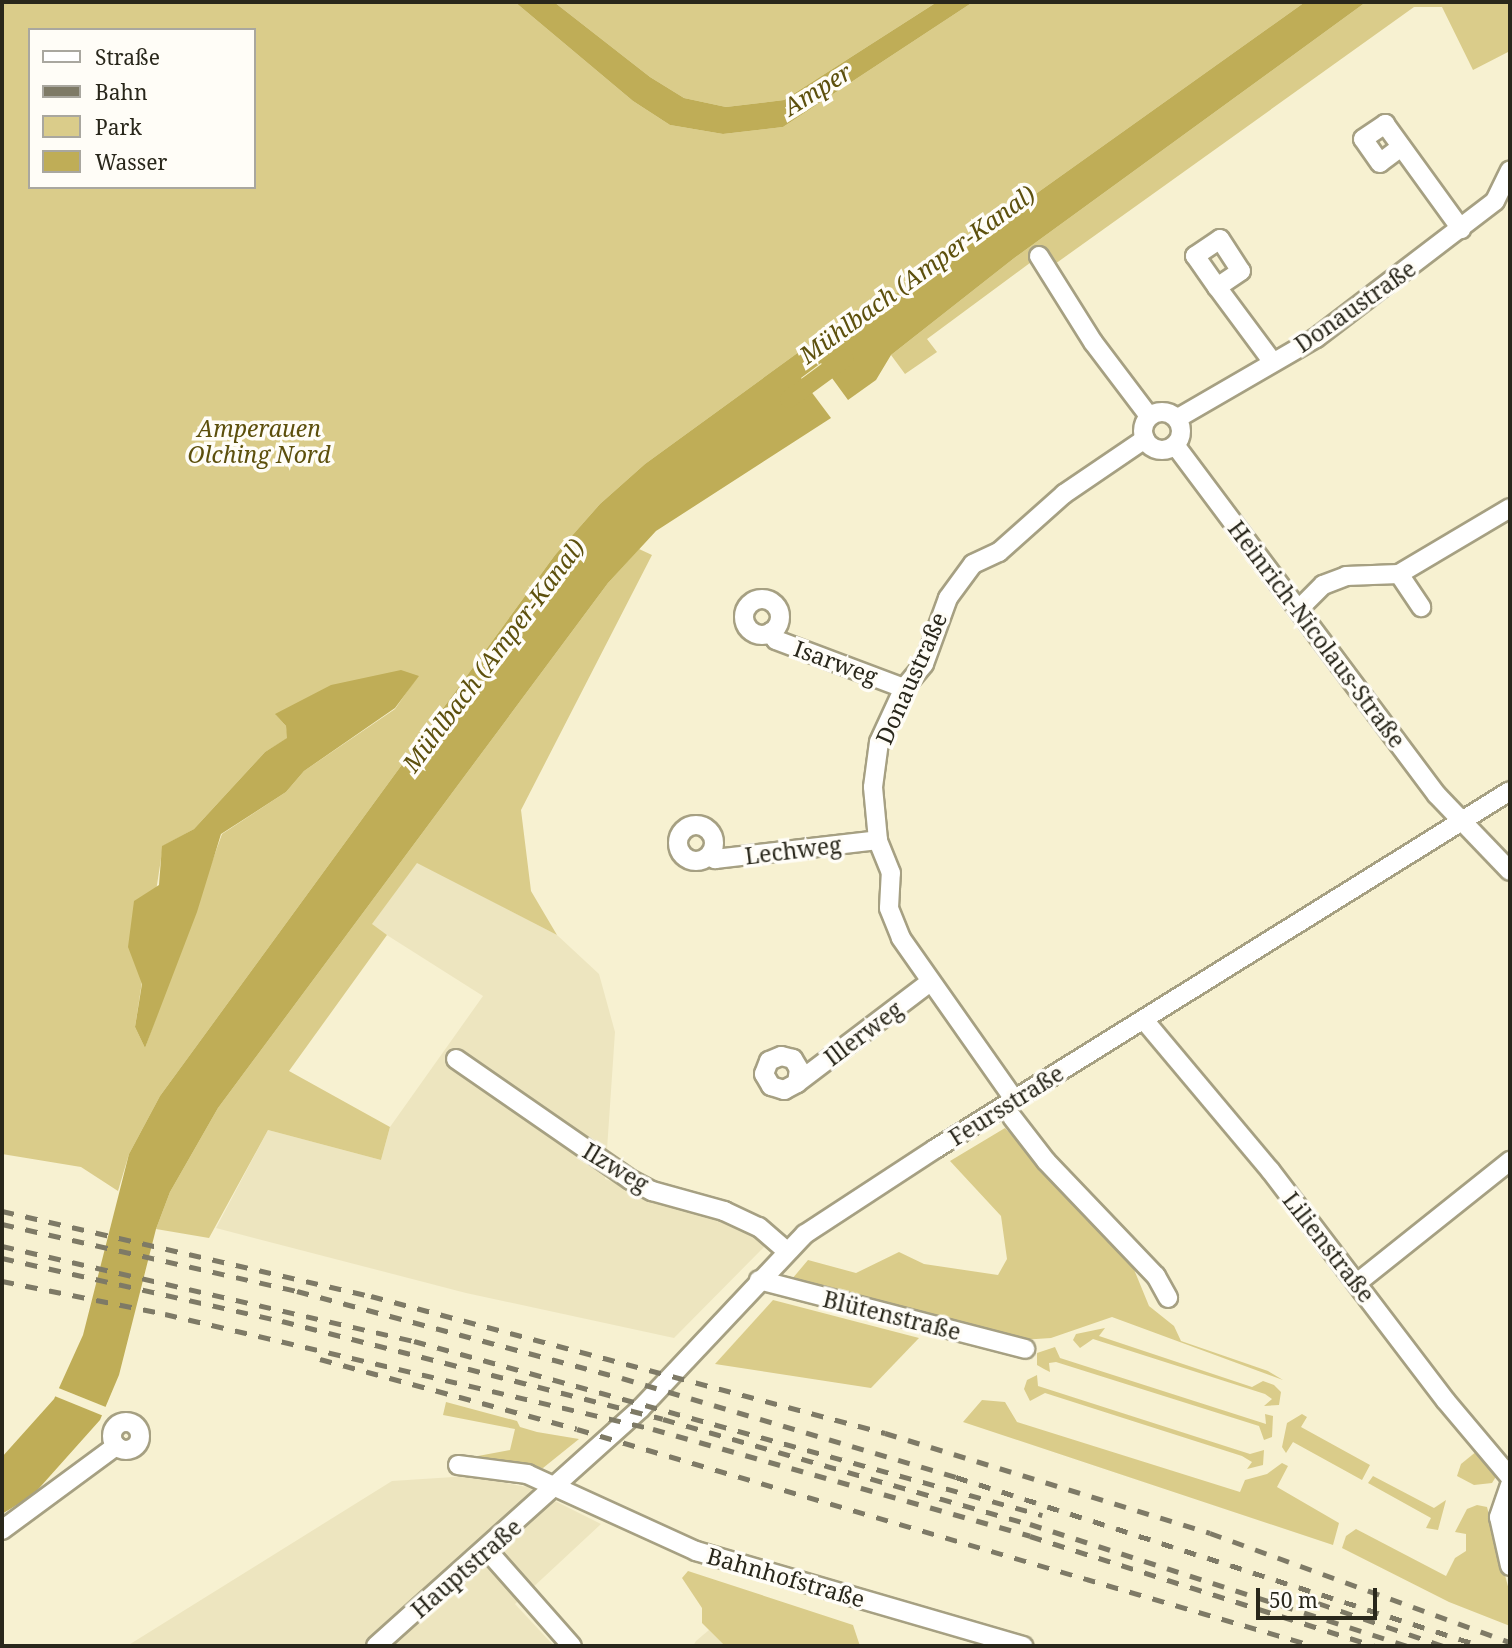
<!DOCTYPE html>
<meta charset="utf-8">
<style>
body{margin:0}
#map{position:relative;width:1512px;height:1648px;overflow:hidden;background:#f7f1d1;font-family:"Noto Serif",serif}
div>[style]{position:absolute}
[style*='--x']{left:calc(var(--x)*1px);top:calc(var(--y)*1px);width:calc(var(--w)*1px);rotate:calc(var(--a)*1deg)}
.built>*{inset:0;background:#ede5bf}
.green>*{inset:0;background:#dacc8a}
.water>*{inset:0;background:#bfad57}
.pier>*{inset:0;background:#f7f1d1;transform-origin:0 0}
.canal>*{height:18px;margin:-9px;padding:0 9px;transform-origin:9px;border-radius:9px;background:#bfad57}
.roads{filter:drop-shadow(2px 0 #a6a082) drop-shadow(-2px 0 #a6a082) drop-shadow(0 2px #a6a082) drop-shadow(0 -2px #a6a082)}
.minor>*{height:18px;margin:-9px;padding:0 9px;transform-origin:9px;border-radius:9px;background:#fff}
.minor>.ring{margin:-9px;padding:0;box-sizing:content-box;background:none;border:18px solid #fff;border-radius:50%}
.rail>*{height:5px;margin-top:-2.5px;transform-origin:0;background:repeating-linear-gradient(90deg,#7e7a66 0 12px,transparent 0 24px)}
span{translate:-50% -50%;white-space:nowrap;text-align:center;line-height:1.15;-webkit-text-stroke:7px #fffdf7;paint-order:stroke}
.street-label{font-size:23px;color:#29271b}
.park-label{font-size:23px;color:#5c4f0c;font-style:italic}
.water-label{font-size:24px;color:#5d500d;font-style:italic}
.frame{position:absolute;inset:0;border:4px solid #29271b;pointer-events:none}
.legend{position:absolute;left:28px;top:28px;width:228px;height:161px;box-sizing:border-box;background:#fffdf7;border:2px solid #a9a79f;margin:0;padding:9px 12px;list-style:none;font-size:21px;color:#29271b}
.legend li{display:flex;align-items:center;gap:14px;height:35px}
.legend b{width:35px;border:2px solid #a9a79f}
.scale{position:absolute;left:1256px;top:1588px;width:121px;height:32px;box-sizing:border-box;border:4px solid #29271b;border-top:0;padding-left:9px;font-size:21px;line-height:24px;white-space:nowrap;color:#29271b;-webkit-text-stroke:5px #fffdf7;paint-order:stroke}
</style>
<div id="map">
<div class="built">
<i style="clip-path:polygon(417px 862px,557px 935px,599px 974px,615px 1032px,605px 1179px,739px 1223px,759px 1234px,764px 1247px,674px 1338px,466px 1293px,216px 1228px,268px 1130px,381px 1160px,390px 1127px,483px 996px,371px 925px)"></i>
<i style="clip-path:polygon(469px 1476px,527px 1487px,601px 1524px,515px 1604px,554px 1646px,127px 1646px,392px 1481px)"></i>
<i style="clip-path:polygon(709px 1630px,725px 1646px,693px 1646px,696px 1641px)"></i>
</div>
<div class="green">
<i style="clip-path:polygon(evenodd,2px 2px,515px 2px,633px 101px,670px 125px,723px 134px,783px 127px,973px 2px,1305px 2px,845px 330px,814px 341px,645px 464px,600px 504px,555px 555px,160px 1096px,129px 1154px,118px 1191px,81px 1167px,2px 1154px,2px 2px,30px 30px,254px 30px,254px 187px,30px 187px,30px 30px,2px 2px,418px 676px,395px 709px,304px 771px,286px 792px,222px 834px,145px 1048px,135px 1027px,163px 846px,194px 829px,265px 752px,288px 738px,286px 726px,276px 715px,418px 676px)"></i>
<i style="clip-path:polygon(554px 2px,937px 2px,784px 100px,726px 107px,684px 98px,650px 77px)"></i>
<i style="clip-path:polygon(1366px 2px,1510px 2px,1510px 51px,1473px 70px,1442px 7px,1414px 7px,1048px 269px,1038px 257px,927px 339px,937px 352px,905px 374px,891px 355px,1013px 259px)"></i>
<i style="clip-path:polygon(639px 549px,652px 555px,521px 810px,531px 891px,557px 935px,417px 863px,372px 924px,387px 935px,289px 1071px,390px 1127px,381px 1160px,268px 1130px,209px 1238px,156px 1229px,170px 1192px,218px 1108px,608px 583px)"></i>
<i style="clip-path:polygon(1005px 1128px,1133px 1267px,1149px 1306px,1174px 1326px,1181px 1341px,1268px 1371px,1283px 1380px,1112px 1317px,1051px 1338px,1021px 1340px,792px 1279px,808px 1260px,856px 1273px,899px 1252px,924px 1264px,998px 1275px,1007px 1259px,1001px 1216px,950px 1161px)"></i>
<i style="clip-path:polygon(773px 1300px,919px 1338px,871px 1388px,715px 1364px)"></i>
<i style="clip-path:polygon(1105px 1328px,1099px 1336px,1252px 1387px,1263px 1381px,1274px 1385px,1281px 1392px,1279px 1405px,1264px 1406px,1272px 1399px,1265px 1394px,1093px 1339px,1080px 1348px,1073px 1340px,1076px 1334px)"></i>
<i style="clip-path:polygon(1055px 1347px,1060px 1358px,1266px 1424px,1265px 1414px,1273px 1416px,1272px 1437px,1264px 1440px,1259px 1426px,1056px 1362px,1049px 1363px,1050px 1372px,1044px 1369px,1037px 1365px,1037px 1353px)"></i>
<i style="clip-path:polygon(1037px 1375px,1038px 1386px,1250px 1454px,1264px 1450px,1263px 1465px,1247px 1469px,1252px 1462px,1242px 1456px,1045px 1393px,1030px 1401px,1024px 1389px,1027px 1380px)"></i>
<i style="clip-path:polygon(982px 1400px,1005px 1402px,1017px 1422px,1240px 1492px,1245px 1480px,1267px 1474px,1282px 1463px,1288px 1466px,1277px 1487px,1339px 1523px,1333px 1545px,963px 1422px)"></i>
<i style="clip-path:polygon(446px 1402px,517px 1421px,520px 1427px,537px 1432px,579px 1439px,543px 1468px,462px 1459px,510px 1450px,515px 1429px,443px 1415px)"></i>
<i style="clip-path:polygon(1302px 1414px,1307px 1417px,1301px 1427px,1370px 1465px,1362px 1480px,1293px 1442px,1286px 1453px,1282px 1447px,1287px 1423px)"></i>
<i style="clip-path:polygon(1477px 1451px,1497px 1475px,1492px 1483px,1474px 1485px,1457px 1476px,1461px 1464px)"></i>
<i style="clip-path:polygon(1373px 1476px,1434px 1508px,1446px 1500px,1438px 1530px,1426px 1528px,1431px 1518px,1368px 1483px)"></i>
<i style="clip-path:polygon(1477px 1505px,1487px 1507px,1510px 1594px,1510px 1626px,1449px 1602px,1342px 1548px,1346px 1536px,1356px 1529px,1446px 1576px,1455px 1558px,1466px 1551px,1466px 1534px,1455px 1532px,1467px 1509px)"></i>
<i style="clip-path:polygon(688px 1571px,853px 1625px,860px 1646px,725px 1646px,702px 1623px,702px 1608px,682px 1578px)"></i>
</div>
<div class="water">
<i style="clip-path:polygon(515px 2px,554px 2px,650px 77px,684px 98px,726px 107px,784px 100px,937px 2px,973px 2px,783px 127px,723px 134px,670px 125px,633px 101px)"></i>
<i style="clip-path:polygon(1305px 2px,1366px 2px,1013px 259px,891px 355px,876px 380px,848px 400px,821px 363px,801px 378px,831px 418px,656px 531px,608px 583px,218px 1108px,170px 1192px,156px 1229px,119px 1375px,100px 1420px,33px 1495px,2px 1514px,2px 1457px,54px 1399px,83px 1335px,129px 1154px,160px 1096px,555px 555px,600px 504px,645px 464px,814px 341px,845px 330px)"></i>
<i style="clip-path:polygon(401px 670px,419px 676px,395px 708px,304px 771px,286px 792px,221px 834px,197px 912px,145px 1048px,135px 1027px,142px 984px,128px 947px,134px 901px,159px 885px,162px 846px,194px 829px,265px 752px,287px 738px,286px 726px,275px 714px,331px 685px)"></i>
</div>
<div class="pier">
<i style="left:56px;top:1387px;width:57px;height:9px;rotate:22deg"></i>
</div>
<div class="canal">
<i style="--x:789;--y:399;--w:69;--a:-36.2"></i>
</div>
<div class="roads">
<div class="minor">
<i style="--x:1401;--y:147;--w:26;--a:143"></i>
<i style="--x:1380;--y:163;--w:29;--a:-125"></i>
<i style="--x:1363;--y:139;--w:27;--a:-34"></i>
<i style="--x:1385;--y:124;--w:130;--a:54.1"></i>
<i style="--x:1039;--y:256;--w:102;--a:57.9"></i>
<i style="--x:1093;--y:342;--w:93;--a:52.9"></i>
<i style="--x:1217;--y:287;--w:38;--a:-125"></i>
<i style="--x:1195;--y:256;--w:30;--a:-34"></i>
<i style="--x:1220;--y:239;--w:38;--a:57"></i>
<i style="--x:1241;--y:271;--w:29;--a:146"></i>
<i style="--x:1217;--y:287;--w:92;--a:53.4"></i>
<i class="ring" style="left:1143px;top:412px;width:20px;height:20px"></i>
<i style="--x:1178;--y:418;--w:160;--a:-30.1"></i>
<i style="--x:1316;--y:338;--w:225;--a:-37.4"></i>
<i style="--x:1495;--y:201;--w:34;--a:-64"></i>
<i style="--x:1175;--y:445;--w:437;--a:53.2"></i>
<i style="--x:1437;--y:795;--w:105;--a:46.2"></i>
<i style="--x:1399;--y:574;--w:40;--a:56"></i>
<i class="ring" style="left:744px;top:599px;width:18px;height:18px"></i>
<i style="--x:1300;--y:608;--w:33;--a:-45"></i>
<i style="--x:1323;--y:585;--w:25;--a:-21"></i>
<i style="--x:1346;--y:576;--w:53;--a:-2.2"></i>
<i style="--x:1399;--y:574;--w:129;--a:-30.7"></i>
<i style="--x:771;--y:632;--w:9;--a:58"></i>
<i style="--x:776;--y:640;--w:137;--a:20.6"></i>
<i class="ring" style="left:678px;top:825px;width:18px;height:18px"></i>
<i style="--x:709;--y:856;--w:7;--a:27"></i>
<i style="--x:715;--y:859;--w:164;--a:-6.6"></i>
<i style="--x:1144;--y:1020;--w:196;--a:50"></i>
<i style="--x:1270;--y:1170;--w:290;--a:52.7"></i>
<i style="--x:1446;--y:1401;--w:99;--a:49.9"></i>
<i style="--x:456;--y:1059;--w:213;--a:34.7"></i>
<i style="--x:631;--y:1180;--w:24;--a:28"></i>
<i style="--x:652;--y:1191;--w:75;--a:15.5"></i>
<i style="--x:724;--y:1211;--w:38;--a:25"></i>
<i style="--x:759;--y:1227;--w:37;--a:41"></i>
<i style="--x:797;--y:1083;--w:14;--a:-82"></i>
<i style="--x:799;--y:1069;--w:12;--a:-121"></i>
<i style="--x:793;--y:1059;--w:12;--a:-166"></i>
<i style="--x:781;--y:1056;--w:13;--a:157"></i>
<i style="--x:769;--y:1061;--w:14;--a:111"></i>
<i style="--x:764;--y:1074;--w:14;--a:60"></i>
<i style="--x:771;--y:1086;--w:14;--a:17"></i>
<i style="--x:784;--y:1090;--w:15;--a:-28"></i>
<i style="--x:797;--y:1083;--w:167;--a:-37.2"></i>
<i style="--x:1014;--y:1099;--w:197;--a:-125.1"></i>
<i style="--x:901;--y:938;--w:32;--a:-112"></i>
<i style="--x:889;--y:908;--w:35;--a:-87"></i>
<i style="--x:891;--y:873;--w:35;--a:-112"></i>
<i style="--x:878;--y:840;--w:53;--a:-95.4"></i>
<i style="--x:873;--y:787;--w:45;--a:-82.4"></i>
<i style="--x:879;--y:742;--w:60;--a:-65.2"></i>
<i style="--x:904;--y:688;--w:31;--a:-50"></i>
<i style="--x:924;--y:664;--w:70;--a:-70"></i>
<i style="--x:948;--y:598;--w:42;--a:-53.7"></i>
<i style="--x:973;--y:564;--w:29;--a:-25"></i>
<i style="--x:999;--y:552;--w:87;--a:-41.7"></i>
<i style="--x:1064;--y:494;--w:98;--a:-34.2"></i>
<i style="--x:1012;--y:1117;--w:56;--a:52.3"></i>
<i style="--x:1046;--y:1161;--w:159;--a:46.3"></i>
<i style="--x:1156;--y:1276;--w:25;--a:61"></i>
<i style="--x:759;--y:1280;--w:275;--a:14.5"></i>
<i style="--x:1357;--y:1283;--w:196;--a:-38.6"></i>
<i class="ring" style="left:112px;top:1422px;width:10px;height:10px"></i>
<i style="--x:458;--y:1465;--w:70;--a:7.4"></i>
<i style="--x:527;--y:1474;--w:186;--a:24.5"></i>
<i style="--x:696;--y:1551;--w:341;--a:16.2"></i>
<i style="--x:1510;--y:1485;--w:34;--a:109"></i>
<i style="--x:1499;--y:1517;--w:50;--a:77.3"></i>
<i style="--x:2;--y:1530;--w:142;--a:-36.4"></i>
<i style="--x:487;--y:1550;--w:128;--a:48.5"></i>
<i style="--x:376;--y:1646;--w:356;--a:-41.9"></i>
<i style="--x:641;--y:1408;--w:239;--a:-46.7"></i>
<i style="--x:805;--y:1234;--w:155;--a:-33.2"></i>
<i style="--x:935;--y:1149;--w:677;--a:-31.91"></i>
</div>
</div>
<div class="rail">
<i style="--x:2;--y:1211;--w:379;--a:13"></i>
<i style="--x:371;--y:1296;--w:532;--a:14.92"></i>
<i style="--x:885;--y:1433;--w:340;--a:17.1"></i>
<i style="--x:1210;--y:1533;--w:319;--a:20"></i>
<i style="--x:2;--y:1224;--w:303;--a:12.8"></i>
<i style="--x:297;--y:1291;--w:336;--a:15"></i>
<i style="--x:622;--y:1378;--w:348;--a:16.5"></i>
<i style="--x:956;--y:1477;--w:552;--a:17.84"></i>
<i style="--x:2;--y:1246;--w:423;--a:13"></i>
<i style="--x:414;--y:1341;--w:652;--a:15.49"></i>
<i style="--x:2;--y:1258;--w:287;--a:12.7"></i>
<i style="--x:282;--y:1321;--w:393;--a:14.4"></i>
<i style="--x:663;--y:1419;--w:382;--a:16"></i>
<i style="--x:1030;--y:1524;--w:397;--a:17.9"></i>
<i style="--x:2;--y:1281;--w:166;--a:11.4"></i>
<i style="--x:165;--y:1314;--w:501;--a:13.26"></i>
<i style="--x:653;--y:1429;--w:392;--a:15.8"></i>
<i style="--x:1030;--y:1536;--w:361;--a:17.7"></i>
<i style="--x:320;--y:1359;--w:266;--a:15.2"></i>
<i style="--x:577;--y:1429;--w:768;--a:16.41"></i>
<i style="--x:1318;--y:1603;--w:132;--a:19"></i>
</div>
<div class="street-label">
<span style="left:1355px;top:306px;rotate:-35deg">Donaustraße</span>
<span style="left:1317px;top:634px;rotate:53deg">Heinrich-Nicolaus-Straße</span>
<span style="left:836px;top:662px;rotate:20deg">Isarweg</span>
<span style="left:911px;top:678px;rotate:-66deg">Donaustraße</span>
<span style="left:793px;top:850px;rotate:-7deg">Lechweg</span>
<span style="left:863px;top:1033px;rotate:-37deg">Illerweg</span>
<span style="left:1006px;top:1105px;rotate:-32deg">Feursstraße</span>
<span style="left:616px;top:1167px;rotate:31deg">Ilzweg</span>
<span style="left:1329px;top:1247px;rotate:52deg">Lilienstraße</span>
<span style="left:892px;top:1315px;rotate:14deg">Blütenstraße</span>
<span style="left:466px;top:1568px;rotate:-41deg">Hauptstraße</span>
<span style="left:786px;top:1577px;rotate:16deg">Bahnhofstraße</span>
</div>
<div class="park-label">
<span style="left:259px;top:441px">Amperauen<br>Olching Nord</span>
</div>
<div class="water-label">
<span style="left:817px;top:89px;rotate:-32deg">Amper</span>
<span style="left:917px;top:274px;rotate:-36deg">Mühlbach (Amper-Kanal)</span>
<span style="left:493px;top:655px;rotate:-53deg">Mühlbach (Amper-Kanal)</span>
</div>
<div class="frame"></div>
<ul class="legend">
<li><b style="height:9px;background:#fff"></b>Straße</li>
<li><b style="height:9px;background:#7e7a66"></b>Bahn</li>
<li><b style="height:19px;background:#dacc8a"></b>Park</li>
<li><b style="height:19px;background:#bfad57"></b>Wasser</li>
</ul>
<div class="scale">50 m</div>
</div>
